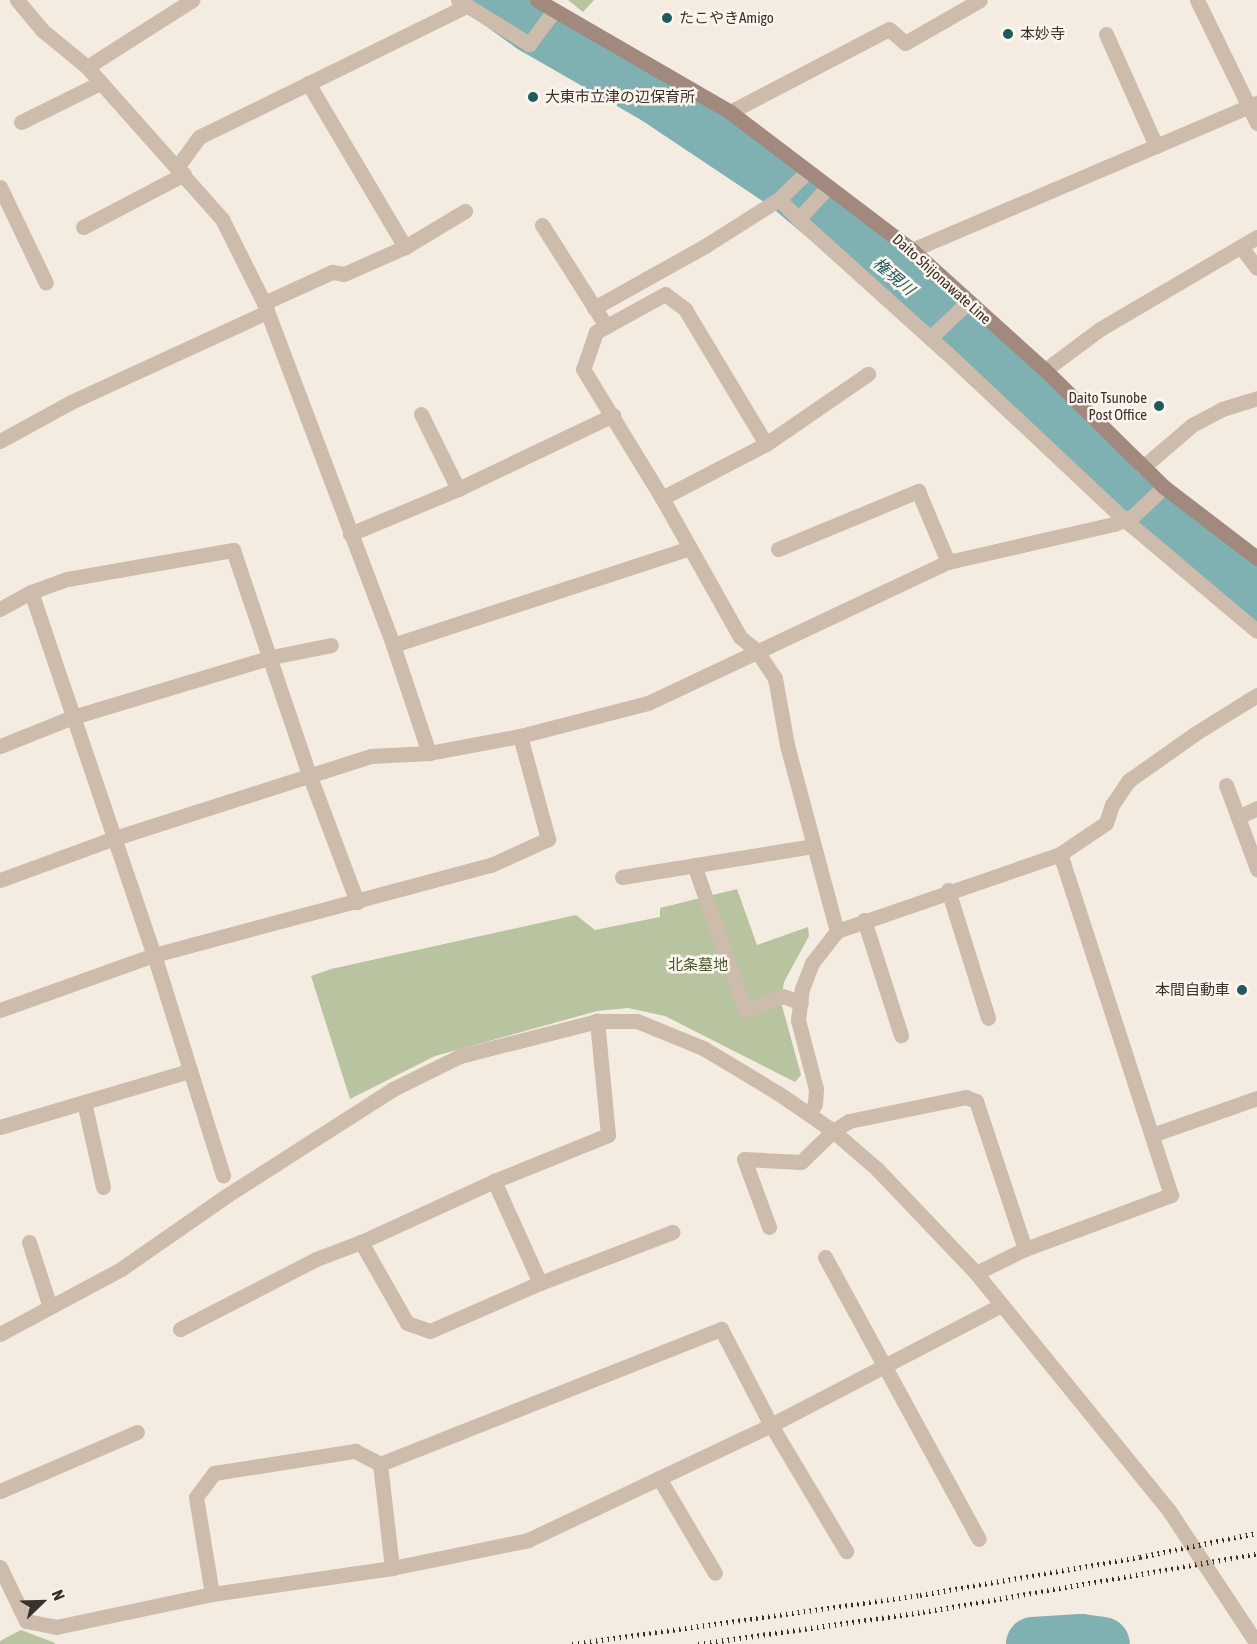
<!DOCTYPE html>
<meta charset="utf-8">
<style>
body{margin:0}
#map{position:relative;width:1257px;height:1644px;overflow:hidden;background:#f4ebe1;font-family:"Asap Condensed","Noto Sans JP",sans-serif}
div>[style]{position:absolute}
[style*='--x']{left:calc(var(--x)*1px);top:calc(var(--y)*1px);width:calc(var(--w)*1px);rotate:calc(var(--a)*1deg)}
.green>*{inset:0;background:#b8c4a0}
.river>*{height:54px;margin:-27px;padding:0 27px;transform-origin:27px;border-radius:27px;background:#7fb0b2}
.service>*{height:15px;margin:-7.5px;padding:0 7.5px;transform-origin:7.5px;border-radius:7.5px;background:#cdbbac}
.pedestrian>*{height:15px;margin:-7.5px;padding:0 7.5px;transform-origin:7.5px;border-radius:7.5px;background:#cdbbac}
.minor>*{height:15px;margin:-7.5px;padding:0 7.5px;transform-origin:7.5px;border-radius:7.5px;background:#cdbbac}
.secondary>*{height:15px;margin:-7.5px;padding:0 7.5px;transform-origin:7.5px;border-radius:7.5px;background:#a18a7d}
.rail>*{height:4.5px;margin-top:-2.25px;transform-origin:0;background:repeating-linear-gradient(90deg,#3b302b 0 1.5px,transparent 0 6px)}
.dots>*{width:16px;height:16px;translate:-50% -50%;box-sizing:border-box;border:3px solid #fbf5ee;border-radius:50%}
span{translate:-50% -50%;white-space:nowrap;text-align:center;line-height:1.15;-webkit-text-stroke:5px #fbf5ee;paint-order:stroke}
.poi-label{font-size:15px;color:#3b302b}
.left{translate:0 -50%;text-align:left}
.right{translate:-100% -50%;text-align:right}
.street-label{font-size:15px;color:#3b302b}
.park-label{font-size:15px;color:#4a5a2e}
.water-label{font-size:16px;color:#1f5a5e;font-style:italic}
.north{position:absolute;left:12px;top:1572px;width:60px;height:60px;-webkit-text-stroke:4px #fbf5ee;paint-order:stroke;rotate:67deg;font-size:16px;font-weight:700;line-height:24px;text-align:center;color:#3b302b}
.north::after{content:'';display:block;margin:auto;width:21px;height:27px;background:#3b302b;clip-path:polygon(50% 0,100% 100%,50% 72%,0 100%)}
</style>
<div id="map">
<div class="green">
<i style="clip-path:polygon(568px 0,594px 0,583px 12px)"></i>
<i style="clip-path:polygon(737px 889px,757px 945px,808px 927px,809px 936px,784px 982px,781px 1002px,801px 1075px,795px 1082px,665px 1016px,628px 1008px,597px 1011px,435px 1056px,350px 1099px,311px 976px,331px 969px,576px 915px,595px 930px,660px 917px,660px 908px)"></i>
<i style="clip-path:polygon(21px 1630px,55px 1643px,55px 1644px,0 1644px,0 1641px)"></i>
</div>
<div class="river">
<i style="--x:496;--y:0;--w:44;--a:35.8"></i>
<i style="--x:532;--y:26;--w:144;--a:29.9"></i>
<i style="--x:657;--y:98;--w:156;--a:33.8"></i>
<i style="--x:787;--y:185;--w:137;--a:40"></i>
<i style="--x:892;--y:273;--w:357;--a:42.8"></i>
<i style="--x:1154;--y:516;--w:132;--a:38.5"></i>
<i style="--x:1033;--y:1644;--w:48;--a:-3.6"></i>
<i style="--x:1081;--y:1641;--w:22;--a:8"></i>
</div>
<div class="service">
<i style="--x:1106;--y:34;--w:123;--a:65.9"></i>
<i style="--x:21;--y:122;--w:88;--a:-26.3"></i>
<i style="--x:0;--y:187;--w:106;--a:64.4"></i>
<i style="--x:930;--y:338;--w:52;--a:-43.5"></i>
<i style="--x:694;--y:865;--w:154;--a:70.6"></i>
<i style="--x:745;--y:1010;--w:40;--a:-20.2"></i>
<i style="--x:783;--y:996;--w:19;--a:21"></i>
<i style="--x:948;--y:890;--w:134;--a:72.6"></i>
<i style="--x:864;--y:920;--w:121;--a:72.2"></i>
<i style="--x:809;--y:1114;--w:12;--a:-59"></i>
<i style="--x:815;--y:1104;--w:15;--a:-86"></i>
<i style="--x:816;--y:1089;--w:71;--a:-104.6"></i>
<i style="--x:798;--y:1020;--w:31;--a:-83"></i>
<i style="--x:802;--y:989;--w:28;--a:-69"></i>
<i style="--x:812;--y:963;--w:41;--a:-52"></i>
</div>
<div class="pedestrian">
<i style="--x:779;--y:199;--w:39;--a:-44"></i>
<i style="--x:594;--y:308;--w:127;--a:-29.2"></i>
<i style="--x:705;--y:246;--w:88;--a:-32.4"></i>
<i style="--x:779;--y:199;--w:28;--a:46"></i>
</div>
<div class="minor">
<i style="--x:17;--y:0;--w:39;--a:50"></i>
<i style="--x:42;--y:30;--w:58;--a:39.4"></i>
<i style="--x:87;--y:67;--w:203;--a:48.4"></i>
<i style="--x:222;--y:219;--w:94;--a:63.4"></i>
<i style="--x:264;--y:303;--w:366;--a:69.3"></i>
<i style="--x:393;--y:645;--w:114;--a:71.6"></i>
<i style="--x:458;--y:0;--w:84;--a:31.8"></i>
<i style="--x:529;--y:44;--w:41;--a:-52.9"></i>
<i style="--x:1197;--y:0;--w:137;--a:64"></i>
<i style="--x:87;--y:67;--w:125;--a:-32.5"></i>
<i style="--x:308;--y:83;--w:191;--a:59.4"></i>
<i style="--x:730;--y:112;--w:179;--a:-27.6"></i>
<i style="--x:889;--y:29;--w:21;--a:41"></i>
<i style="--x:905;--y:43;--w:86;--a:-29.8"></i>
<i style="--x:178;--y:166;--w:36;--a:-54"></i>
<i style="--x:199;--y:137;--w:297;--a:-26.1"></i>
<i style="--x:828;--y:187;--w:44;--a:133.2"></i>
<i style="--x:798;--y:219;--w:200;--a:42"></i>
<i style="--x:947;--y:353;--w:244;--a:43.2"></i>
<i style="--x:1125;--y:520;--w:172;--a:40.1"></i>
<i style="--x:542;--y:225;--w:120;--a:57.6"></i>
<i style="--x:83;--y:227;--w:114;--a:-27.7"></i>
<i style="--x:1241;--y:247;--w:26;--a:53"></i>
<i style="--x:912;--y:250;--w:375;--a:-23.1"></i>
<i style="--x:264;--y:303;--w:75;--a:-24.5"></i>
<i style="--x:332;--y:272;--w:12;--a:9"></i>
<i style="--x:344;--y:274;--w:67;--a:-23.9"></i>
<i style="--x:405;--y:247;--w:70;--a:-31"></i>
<i style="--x:1045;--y:370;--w:69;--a:-36.7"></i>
<i style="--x:1100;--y:329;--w:182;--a:-30.4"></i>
<i style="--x:421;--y:414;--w:84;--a:63.7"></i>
<i style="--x:0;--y:441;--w:81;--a:-28.8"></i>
<i style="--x:71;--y:402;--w:216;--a:-24.7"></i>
<i style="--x:766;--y:444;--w:157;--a:-121"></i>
<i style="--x:685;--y:309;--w:25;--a:-143"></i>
<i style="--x:665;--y:294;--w:79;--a:151.2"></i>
<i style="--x:596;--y:332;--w:39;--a:109"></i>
<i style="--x:583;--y:369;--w:151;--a:58.5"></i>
<i style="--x:662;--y:498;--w:159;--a:60.7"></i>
<i style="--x:740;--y:637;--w:21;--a:39"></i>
<i style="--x:756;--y:650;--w:34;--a:56"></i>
<i style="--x:775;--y:678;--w:68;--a:79.8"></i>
<i style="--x:787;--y:745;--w:193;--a:75"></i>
<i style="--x:837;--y:931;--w:236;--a:-19"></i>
<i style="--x:1060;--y:854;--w:55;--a:-34"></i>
<i style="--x:1106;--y:823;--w:19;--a:-72"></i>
<i style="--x:1112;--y:805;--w:29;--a:-56"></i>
<i style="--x:1128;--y:781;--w:83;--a:-35.2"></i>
<i style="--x:1196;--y:733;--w:72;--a:-31.9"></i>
<i style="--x:1143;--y:467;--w:65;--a:-40.6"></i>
<i style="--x:1192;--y:425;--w:34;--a:-28"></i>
<i style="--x:1222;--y:409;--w:37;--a:-17"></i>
<i style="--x:662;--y:498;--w:117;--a:-27.4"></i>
<i style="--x:766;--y:444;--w:124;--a:-34.5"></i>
<i style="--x:350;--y:534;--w:117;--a:-22.6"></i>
<i style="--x:458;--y:489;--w:172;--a:-25.5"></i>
<i style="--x:778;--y:549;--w:152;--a:-22.5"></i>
<i style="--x:918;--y:491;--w:77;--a:67.1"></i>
<i style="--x:31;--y:592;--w:383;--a:71.3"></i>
<i style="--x:154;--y:955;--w:231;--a:72.6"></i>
<i style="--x:0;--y:609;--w:35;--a:-29"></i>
<i style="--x:31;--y:592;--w:38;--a:-20"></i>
<i style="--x:67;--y:579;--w:169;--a:-9.9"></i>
<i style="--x:233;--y:550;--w:237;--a:71.3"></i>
<i style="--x:309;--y:774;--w:137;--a:69.4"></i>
<i style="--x:393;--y:645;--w:312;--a:-18.1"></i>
<i style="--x:0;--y:746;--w:79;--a:-21.7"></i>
<i style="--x:73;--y:717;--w:208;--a:-16.8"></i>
<i style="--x:272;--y:657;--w:60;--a:-11.5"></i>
<i style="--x:1226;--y:785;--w:90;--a:69.7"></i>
<i style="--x:1238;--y:817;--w:21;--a:-25"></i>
<i style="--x:622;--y:877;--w:193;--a:-9.2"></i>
<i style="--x:0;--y:880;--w:122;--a:-20.1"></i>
<i style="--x:115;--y:838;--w:269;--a:-17.8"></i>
<i style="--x:371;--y:756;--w:58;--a:-3"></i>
<i style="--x:429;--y:753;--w:93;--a:-10.6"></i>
<i style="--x:520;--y:736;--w:132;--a:-14.5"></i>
<i style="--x:648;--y:703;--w:331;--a:-25.2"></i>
<i style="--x:948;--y:562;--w:170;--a:-12.9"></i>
<i style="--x:1114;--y:524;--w:21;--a:-23"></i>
<i style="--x:1133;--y:516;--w:42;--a:-43.1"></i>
<i style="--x:0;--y:1010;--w:164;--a:-19.7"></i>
<i style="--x:154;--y:955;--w:349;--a:-15"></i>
<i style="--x:491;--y:865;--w:63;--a:-24.5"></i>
<i style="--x:548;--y:839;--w:107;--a:-105.2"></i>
<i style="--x:84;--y:1102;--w:87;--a:77.4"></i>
<i style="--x:0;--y:1127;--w:197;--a:-16.5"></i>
<i style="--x:1152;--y:1135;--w:111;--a:-19.4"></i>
<i style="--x:494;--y:1181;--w:112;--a:65.7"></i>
<i style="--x:769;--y:1227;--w:72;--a:-110.2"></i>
<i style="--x:744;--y:1159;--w:57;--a:3"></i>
<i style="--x:801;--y:1162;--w:45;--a:-44.1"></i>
<i style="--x:833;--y:1131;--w:19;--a:-32"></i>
<i style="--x:849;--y:1121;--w:119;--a:-11.6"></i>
<i style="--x:966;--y:1097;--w:11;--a:22"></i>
<i style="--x:976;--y:1101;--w:156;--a:71.7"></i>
<i style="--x:29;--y:1242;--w:68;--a:72.1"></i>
<i style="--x:361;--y:1242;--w:93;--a:60.4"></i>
<i style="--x:407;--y:1323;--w:24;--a:19"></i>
<i style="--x:430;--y:1331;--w:120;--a:-23.6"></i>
<i style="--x:540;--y:1283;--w:142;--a:-21.1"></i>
<i style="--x:825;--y:1257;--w:321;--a:61.4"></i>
<i style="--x:976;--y:1273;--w:55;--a:-26.1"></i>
<i style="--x:1025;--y:1249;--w:156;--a:-20.3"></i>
<i style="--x:1171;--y:1195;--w:359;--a:-108"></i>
<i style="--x:180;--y:1329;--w:153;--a:-27.2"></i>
<i style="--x:316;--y:1259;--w:48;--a:-20.7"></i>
<i style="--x:361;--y:1242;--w:146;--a:-24.6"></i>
<i style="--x:494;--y:1181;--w:123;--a:-22"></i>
<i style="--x:608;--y:1135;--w:115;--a:-95.5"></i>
<i style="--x:0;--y:1334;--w:137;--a:-28.2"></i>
<i style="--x:121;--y:1269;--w:131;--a:-34.8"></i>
<i style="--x:229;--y:1194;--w:195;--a:-32.6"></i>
<i style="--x:393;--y:1089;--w:75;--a:-26.2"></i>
<i style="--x:460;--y:1056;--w:141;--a:-14.3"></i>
<i style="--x:597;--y:1021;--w:40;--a:0"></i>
<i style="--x:637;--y:1021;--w:71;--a:22.2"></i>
<i style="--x:703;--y:1048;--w:87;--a:31"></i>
<i style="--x:778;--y:1093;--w:67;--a:34.6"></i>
<i style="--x:833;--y:1131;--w:58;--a:40.8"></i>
<i style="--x:877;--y:1169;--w:144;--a:46.4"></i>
<i style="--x:976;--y:1273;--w:308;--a:50.9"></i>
<i style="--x:1170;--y:1512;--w:158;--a:56.6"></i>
<i style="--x:380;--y:1464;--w:367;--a:-21.6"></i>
<i style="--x:721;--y:1329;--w:108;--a:62.5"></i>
<i style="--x:771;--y:1425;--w:147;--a:59.2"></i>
<i style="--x:659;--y:1478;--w:110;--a:59.5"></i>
<i style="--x:0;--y:1491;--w:149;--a:-23.3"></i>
<i style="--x:0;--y:1567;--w:60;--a:64.3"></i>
<i style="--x:26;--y:1621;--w:31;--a:11"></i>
<i style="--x:56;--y:1627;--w:159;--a:-11.9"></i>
<i style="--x:212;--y:1594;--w:182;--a:-8.2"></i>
<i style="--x:392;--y:1568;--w:139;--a:-11.6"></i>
<i style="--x:528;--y:1540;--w:269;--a:-25.3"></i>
<i style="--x:771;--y:1425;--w:260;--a:-27.5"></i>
<i style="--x:212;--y:1594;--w:98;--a:-99.4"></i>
<i style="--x:196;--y:1497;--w:30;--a:-53"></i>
<i style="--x:214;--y:1473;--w:143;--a:-8.9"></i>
<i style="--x:355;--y:1451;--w:28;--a:27"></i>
<i style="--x:380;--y:1464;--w:105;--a:83.4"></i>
</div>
<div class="secondary">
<i style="--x:537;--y:0;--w:223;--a:30.1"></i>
<i style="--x:730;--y:112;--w:228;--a:37.2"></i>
<i style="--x:912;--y:250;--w:179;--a:42.1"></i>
<i style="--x:1045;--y:370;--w:167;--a:44.5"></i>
<i style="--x:1164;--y:487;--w:117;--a:37.4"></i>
</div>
<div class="rail">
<i style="--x:572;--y:1644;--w:351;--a:-8"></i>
<i style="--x:920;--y:1595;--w:223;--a:-9.8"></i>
<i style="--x:1140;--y:1557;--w:119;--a:-11.6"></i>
<i style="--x:698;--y:1644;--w:227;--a:-8.1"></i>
<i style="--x:923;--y:1612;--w:339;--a:-9.9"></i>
</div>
<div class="dots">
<i style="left:667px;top:18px;background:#1f5a5e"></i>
<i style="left:1008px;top:34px;background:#1f5a5e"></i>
<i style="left:533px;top:97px;background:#1f5a5e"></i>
<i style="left:1159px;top:406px;background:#1f5a5e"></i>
<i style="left:1242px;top:990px;background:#1f5a5e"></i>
</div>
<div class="poi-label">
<span class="left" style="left:679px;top:18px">たこやきAmigo</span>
<span class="left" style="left:1020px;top:34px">本妙寺</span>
<span class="left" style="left:545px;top:97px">大東市立津の辺保育所</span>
<span class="right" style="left:1147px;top:406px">Daito Tsunobe<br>Post Office</span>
<span class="right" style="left:1230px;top:990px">本間自動車</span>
</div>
<div class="street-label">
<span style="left:942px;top:279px;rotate:42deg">Daito Shijonawate Line</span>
</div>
<div class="park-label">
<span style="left:698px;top:965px">北条墓地</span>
</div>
<div class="water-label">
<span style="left:894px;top:276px;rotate:41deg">権現川</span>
</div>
<div class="north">N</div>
</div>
